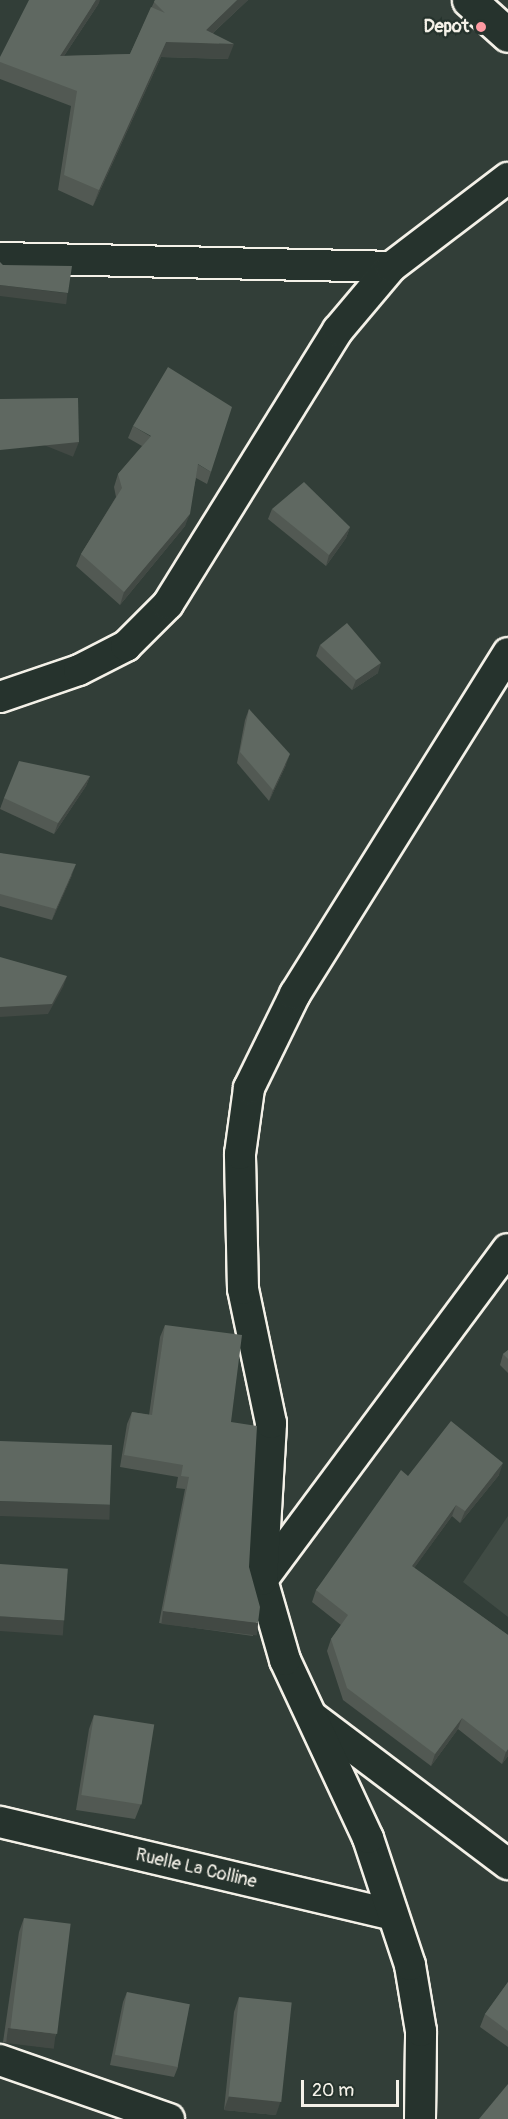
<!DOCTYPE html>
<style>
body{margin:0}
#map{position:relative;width:508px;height:2119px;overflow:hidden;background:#323e38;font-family:Pangolin,sans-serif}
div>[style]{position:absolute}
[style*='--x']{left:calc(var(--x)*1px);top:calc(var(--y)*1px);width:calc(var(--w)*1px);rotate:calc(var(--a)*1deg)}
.built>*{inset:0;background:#404b44}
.roads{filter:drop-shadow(2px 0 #f4f1e8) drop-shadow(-2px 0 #f4f1e8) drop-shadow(0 2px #f4f1e8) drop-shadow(0 -2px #f4f1e8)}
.minor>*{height:30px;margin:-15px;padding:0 15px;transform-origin:15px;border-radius:15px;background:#26332d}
.primary>*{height:33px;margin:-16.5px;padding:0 16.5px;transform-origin:16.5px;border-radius:16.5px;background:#26332d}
.wall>*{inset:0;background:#525953}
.shaded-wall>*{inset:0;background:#424944;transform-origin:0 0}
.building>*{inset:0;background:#5f6861;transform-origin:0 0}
.dots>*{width:16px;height:16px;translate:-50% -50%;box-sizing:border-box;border:3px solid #26332d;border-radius:50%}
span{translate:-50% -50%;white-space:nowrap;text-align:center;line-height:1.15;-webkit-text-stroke:4.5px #26332d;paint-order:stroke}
.poi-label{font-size:18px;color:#f4f1e8;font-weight:700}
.right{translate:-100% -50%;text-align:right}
.street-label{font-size:18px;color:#f4f1e8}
.scale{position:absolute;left:301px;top:2080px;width:98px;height:27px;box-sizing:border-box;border:3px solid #f4f1e8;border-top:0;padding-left:8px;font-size:18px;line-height:21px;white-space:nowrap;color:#f4f1e8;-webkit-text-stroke:4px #26332d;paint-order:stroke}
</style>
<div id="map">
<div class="built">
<i style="clip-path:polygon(508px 1516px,508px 1617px,463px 1582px)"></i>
</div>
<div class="roads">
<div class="minor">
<i style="--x:0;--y:258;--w:391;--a:1.3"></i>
<i style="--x:0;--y:697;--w:83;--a:-18.9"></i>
<i style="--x:79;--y:670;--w:53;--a:-27.1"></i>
<i style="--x:126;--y:646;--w:59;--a:-45"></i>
<i style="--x:168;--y:604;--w:322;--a:-58.2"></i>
<i style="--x:338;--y:330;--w:82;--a:-49.9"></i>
<i style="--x:391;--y:267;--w:147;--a:-37.3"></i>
<i style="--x:262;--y:1580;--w:412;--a:-53.4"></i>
<i style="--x:314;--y:1718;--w:243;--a:37"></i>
<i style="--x:0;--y:1822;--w:403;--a:13.3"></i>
<i style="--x:0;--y:2060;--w:179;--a:19.2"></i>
<i style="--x:420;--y:2119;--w:88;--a:-89.3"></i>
<i style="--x:421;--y:2031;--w:67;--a:-99.5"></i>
<i style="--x:410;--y:1965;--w:134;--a:-108.3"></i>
<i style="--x:368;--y:1838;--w:196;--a:-115"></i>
<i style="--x:285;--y:1660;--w:83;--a:-106"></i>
<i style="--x:262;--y:1580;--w:157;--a:-86.7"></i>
<i style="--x:271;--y:1423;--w:137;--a:-101.8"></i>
<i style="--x:243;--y:1289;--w:135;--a:-91.3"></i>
<i style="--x:240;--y:1154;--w:67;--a:-82.2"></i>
<i style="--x:249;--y:1088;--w:105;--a:-63.9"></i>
<i style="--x:295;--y:994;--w:402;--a:-58"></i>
</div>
<div class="primary">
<i style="--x:469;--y:0;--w:52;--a:41.9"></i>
</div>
</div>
<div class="wall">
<i style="clip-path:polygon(155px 0,248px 0,213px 33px,228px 59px,161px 57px,93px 206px,58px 190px,71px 106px,0 79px,0 57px,99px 3px,64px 56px,130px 54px)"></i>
<i style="clip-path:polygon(133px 426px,211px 472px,207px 484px,196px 478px,185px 526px,120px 605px,76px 566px,81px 554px,116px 497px,114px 487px,118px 474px,142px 446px,128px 438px)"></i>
<i style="clip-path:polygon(272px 509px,350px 527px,346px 538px,326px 566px,268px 519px)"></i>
<i style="clip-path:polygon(320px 645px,378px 673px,352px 690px,316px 656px)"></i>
<i style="clip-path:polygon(249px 709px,286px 765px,269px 801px,237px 763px,245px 720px)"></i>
<i style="clip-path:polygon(90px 776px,86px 786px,54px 834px,0 809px,4px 798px)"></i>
<i style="clip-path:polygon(0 853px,72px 875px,52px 920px,0 906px)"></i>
<i style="clip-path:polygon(165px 1325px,231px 1422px,249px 1567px,253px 1636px,159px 1623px,185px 1489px,176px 1488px,178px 1477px,120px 1467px,127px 1424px,132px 1412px,149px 1415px,160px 1337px)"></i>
<i style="clip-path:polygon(508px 1350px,508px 1373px,500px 1365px,503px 1354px)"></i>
<i style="clip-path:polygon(499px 1475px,460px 1523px,452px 1516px,414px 1568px,508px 1635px,508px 1756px,502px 1764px,458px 1729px,431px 1766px,343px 1700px,327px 1651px,331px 1639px,341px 1625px,312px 1602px,316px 1590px,408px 1476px)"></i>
<i style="clip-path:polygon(94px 1715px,141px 1804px,135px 1819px,76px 1810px,89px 1729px)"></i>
<i style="clip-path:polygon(24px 1918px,56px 2034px,51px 2048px,3px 2042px,19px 1932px)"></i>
<i style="clip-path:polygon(508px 1982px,508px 2047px,480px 2027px,485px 2014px)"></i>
<i style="clip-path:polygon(127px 1992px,178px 2067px,174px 2077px,110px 2065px,123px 2002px)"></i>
<i style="clip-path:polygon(239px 1997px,276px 2115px,224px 2110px,234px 2012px)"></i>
</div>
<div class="shaded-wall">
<i style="clip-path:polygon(96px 0,100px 0,99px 3px,54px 71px,60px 56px)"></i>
<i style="clip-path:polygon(237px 0,248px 0,202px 43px,234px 44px,228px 59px,161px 57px,93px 206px,99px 190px,166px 42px,206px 30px)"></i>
<i style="left:0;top:285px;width:68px;height:11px;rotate:7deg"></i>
<i style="left:79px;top:442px;width:16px;height:79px;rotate:112deg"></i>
<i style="clip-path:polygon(190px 514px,185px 526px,120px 605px,124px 592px)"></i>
<i style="clip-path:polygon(350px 527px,346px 538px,326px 566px,329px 555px)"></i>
<i style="clip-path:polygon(381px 663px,378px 673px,352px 690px,356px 680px)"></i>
<i style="clip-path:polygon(290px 754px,286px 765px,269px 801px,273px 790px)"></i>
<i style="clip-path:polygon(90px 776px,86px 786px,54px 834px,58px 823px)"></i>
<i style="clip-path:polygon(76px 864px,72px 875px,52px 920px,56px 909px)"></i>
<i style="clip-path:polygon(67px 976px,63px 987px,48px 1014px,0 1017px,0 1007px)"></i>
<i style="clip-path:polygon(503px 1463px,499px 1475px,460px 1523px,465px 1511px)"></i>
<i style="left:0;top:1501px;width:110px;height:15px;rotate:2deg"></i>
<i style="clip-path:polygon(456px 1505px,452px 1516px,407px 1578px,412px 1566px)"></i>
<i style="left:163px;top:1611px;width:96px;height:13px;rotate:7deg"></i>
<i style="left:0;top:1616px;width:64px;height:15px;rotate:4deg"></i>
<i style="clip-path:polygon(462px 1718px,458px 1729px,431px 1766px,435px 1754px)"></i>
<i style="clip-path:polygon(508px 1749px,508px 1756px,502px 1764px,506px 1752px)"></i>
<i style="left:8px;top:2028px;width:48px;height:15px;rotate:7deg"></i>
<i style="clip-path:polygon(229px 2096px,281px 2100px,276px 2115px,224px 2110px)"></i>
</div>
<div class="building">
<i style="clip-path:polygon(29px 0,96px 0,60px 56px,130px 54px,151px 7px,165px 13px,154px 2px,155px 0,237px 0,206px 30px,234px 44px,166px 42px,99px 190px,64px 175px,77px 91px,0 62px,0 57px)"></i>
<i style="clip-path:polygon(0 262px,3px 265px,72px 266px,68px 293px,0 285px)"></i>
<i style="clip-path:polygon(168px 367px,232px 407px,211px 472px,198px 464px,190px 514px,124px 592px,81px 554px,122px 488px,118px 474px,151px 436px,133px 426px)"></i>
<i style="clip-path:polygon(78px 398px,79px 442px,0 450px,0 399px)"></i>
<i style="clip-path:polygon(304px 482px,350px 527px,329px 555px,272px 509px)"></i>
<i style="clip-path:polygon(347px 623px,381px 663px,356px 680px,320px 645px)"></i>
<i style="clip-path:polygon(249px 709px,290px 754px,273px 790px,240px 752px)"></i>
<i style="clip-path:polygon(19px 761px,90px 776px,58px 823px,4px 798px)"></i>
<i style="clip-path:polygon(0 853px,76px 864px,56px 909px,0 894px)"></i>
<i style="clip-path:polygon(0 957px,67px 976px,52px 1004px,0 1007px)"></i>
<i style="clip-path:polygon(165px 1325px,242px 1335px,231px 1422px,257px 1426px,249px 1567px,260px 1607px,258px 1623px,163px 1611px,189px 1477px,181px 1476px,183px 1465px,124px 1455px,132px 1412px,152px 1415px)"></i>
<i style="clip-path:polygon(508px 1350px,508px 1359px,503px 1354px)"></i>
<i style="clip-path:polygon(451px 1421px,503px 1463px,465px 1511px,456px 1505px,412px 1566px,508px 1635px,508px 1749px,506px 1752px,462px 1718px,435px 1754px,347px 1688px,331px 1639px,348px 1615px,316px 1590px,401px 1470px,408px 1476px)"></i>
<i style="left:0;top:1441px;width:112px;height:60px;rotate:2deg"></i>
<i style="left:0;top:1564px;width:68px;height:52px;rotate:4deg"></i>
<i style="left:94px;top:1715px;width:61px;height:81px;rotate:9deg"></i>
<i style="left:24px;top:1918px;width:47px;height:111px;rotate:7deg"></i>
<i style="clip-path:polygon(508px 1982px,508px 2031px,485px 2014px)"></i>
<i style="left:127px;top:1992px;width:64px;height:64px;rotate:11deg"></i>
<i style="left:239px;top:1997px;width:53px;height:100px;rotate:6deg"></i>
<i style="clip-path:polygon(508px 2084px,508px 2119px,479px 2119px)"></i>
</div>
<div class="dots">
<i style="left:481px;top:27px;background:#ff9aa2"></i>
</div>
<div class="poi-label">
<span class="right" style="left:469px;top:27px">Depot</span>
</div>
<div class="street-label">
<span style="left:196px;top:1869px;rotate:13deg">Ruelle La Colline</span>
</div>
<div class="scale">20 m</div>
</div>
